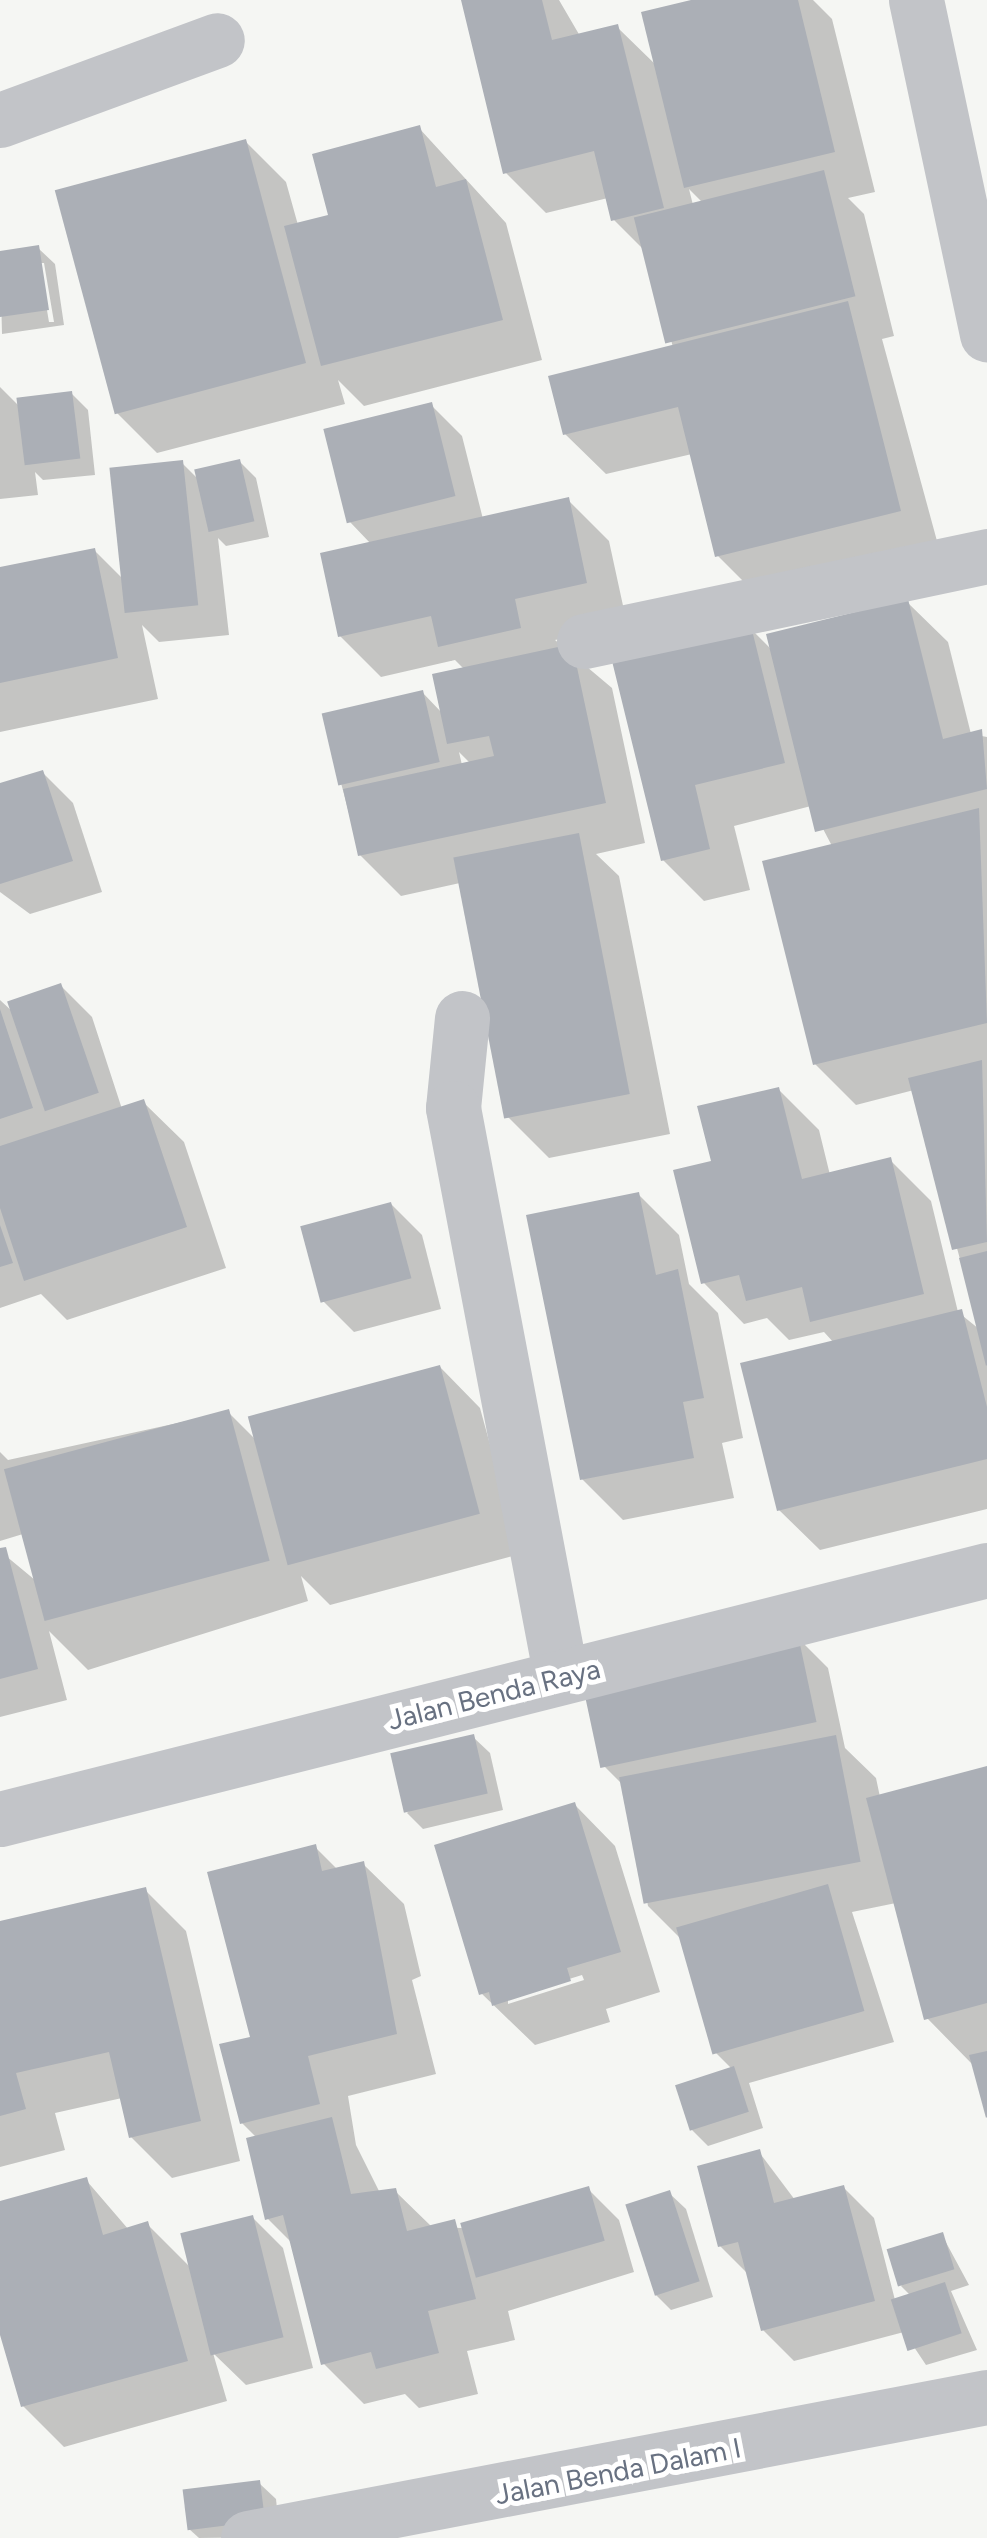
<!DOCTYPE html>
<style>
body{margin:0}
#map{position:relative;width:987px;height:2538px;overflow:hidden;background:#f5f6f3;font-family:Figtree,sans-serif}
div>[style]{position:absolute}
[style*='--x']{left:calc(var(--x)*1px);top:calc(var(--y)*1px);width:calc(var(--w)*1px);rotate:calc(var(--a)*1deg)}
.shadow>*{inset:0;background:#0003}
.building>*{inset:0;background:#abafb6;transform-origin:0 0}
.minor>*{height:55px;margin:-27.5px;padding:0 27.5px;transform-origin:27.5px;border-radius:27.5px;background:#c2c4c8}
.tertiary>*{height:55px;margin:-27.5px;padding:0 27.5px;transform-origin:27.5px;border-radius:27.5px;background:#c2c4c8}
span{translate:-50% -50%;white-space:nowrap;text-align:center;line-height:1.15;-webkit-text-stroke:10px #fff;paint-order:stroke}
.street-label{font-size:28px;color:#687181}
</style>
<div id="map">
<div class="shadow">
<i style="clip-path:polygon(evenodd,463px 0,559px 0,580px 36px,617px 27px,657px 66px,701px 0,813px 0,832px 19px,875px 192px,848px 198px,864px 214px,894px 336px,882px 339px,940px 552px,759px 597px,718px 556px,692px 454px,606px 474px,565px 434px,673px 347px,645px 251px,613px 219px,608px 198px,546px 213px,506px 173px,463px 0,689px 189px,703px 203px,693px 205px,689px 189px)"></i>
<i style="clip-path:polygon(419px 128px,506px 223px,542px 360px,364px 406px,338px 380px,345px 404px,157px 453px,116px 412px,245px 141px,286px 182px,298px 225px,331px 216px)"></i>
<i style="clip-path:polygon(evenodd,38px 248px,55px 264px,64px 325px,2px 334px,0 254px,38px 248px,39px 263px,44px 263px,54px 322px,49px 322px,39px 263px)"></i>
<i style="clip-path:polygon(0 387px,20px 407px,72px 394px,88px 410px,95px 475px,43px 480px,35px 472px,38px 495px,0 499px)"></i>
<i style="clip-path:polygon(evenodd,431px 405px,462px 436px,483px 519px,568px 500px,609px 541px,627px 624px,555px 640px,612px 688px,645px 843px,596px 854px,619px 876px,670px 1134px,549px 1158px,508px 1117px,460px 883px,401px 896px,360px 855px,341px 783px,422px 692px,443px 714px,465px 670px,455px 660px,381px 677px,340px 636px,371px 544px,350px 522px,431px 405px,459px 752px,471px 764px,462px 765px,459px 752px)"></i>
<i style="clip-path:polygon(239px 461px,256px 478px,269px 537px,226px 546px,218px 538px,229px 635px,159px 642px,142px 625px,158px 699px,0 732px,0 570px,94px 550px,125px 581px,182px 463px,198px 479px)"></i>
<i style="clip-path:polygon(907px 602px,948px 642px,971px 734px,987px 737px,987px 1509px,820px 1550px,779px 1510px,834px 1343px,824px 1332px,789px 1340px,767px 1318px,744px 1324px,704px 1283px,714px 1163px,778px 1089px,819px 1130px,830px 1175px,890px 1160px,931px 1201px,958px 1312px,979px 1329px,914px 1090px,856px 1105px,815px 1064px,832px 846px,811px 806px,734px 826px,750px 890px,704px 901px,663px 860px,751px 629px,773px 651px)"></i>
<i style="clip-path:polygon(42px 772px,73px 803px,102px 892px,30px 914px,0 892px,0 786px)"></i>
<i style="clip-path:polygon(61px 986px,92px 1017px,122px 1109px,143px 1102px,184px 1142px,226px 1268px,67px 1320px,41px 1294px,0 1308px,0 1000px,14px 1013px)"></i>
<i style="clip-path:polygon(638px 1194px,679px 1235px,689px 1284px,718px 1313px,743px 1438px,722px 1443px,734px 1498px,623px 1520px,582px 1479px)"></i>
<i style="clip-path:polygon(391px 1204px,422px 1235px,441px 1309px,354px 1332px,323px 1301px)"></i>
<i style="clip-path:polygon(440px 1367px,480px 1408px,520px 1554px,330px 1605px,301px 1576px,308px 1601px,88px 1670px,49px 1631px,67px 1700px,0 1717px,0 1551px,35px 1580px,23px 1534px,0 1541px,0 1452px,8px 1460px,228px 1412px,256px 1440px)"></i>
<i style="clip-path:polygon(797px 1637px,828px 1668px,845px 1748px,876px 1778px,880px 1797px,987px 1769px,987px 2113px,973px 2065px,927px 2018px,896px 1903px,852px 1912px,894px 2042px,749px 2083px,763px 2128px,708px 2146px,692px 2130px,732px 2069px,715px 2052px,683px 1941px,648px 1906px,623px 1785px,604px 1766px)"></i>
<i style="clip-path:polygon(473px 1737px,490px 1753px,503px 1810px,423px 1829px,407px 1813px)"></i>
<i style="clip-path:polygon(evenodd,575px 1805px,615px 1846px,660px 1992px,606px 2009px,610px 2022px,535px 2045px,481px 1993px,575px 1805px,582px 1975px,584px 1980px,508px 2004px,508px 1998px,582px 1975px)"></i>
<i style="clip-path:polygon(315px 1847px,338px 1870px,363px 1864px,404px 1904px,421px 1976px,412px 1980px,436px 2074px,348px 2096px,356px 2145px,380px 2193px,395px 2191px,432px 2227px,461px 2228px,588px 2189px,619px 2220px,634px 2272px,508px 2311px,515px 2340px,467px 2351px,478px 2394px,419px 2408px,405px 2394px,364px 2404px,323px 2363px,293px 2244px,268px 2219px,257px 2138px,242px 2123px,253px 2039px)"></i>
<i style="clip-path:polygon(145px 1890px,186px 1931px,240px 2161px,172px 2178px,131px 2137px,122px 2098px,55px 2113px,65px 2150px,0 2167px,0 1924px)"></i>
<i style="clip-path:polygon(759px 2152px,795px 2200px,843px 2187px,874px 2218px,895px 2300px,910px 2295px,901px 2286px,942px 2235px,969px 2285px,951px 2291px,977px 2350px,926px 2365px,904px 2332px,794px 2361px,763px 2330px,749px 2275px,720px 2246px)"></i>
<i style="clip-path:polygon(86px 2180px,129px 2230px,147px 2224px,192px 2269px,252px 2217px,283px 2248px,313px 2368px,246px 2385px,213px 2353px,227px 2401px,64px 2447px,23px 2406px,0 2326px,0 2204px)"></i>
<i style="clip-path:polygon(669px 2193px,686px 2209px,713px 2297px,671px 2310px,655px 2294px)"></i>
<i style="clip-path:polygon(259px 2483px,276px 2499px,280px 2537px,199px 2538px,188px 2528px)"></i>
</div>
<div class="building">
<i style="clip-path:polygon(461px 0,542px 0,552px 40px,618px 24px,664px 208px,611px 221px,594px 151px,503px 174px)"></i>
<i style="clip-path:polygon(691px 0,798px 0,835px 152px,684px 188px,641px 12px)"></i>
<i style="clip-path:polygon(420px 125px,436px 187px,466px 179px,503px 320px,321px 366px,284px 226px,328px 215px,312px 154px)"></i>
<i style="left:246px;top:139px;width:232px;height:198px;rotate:75deg"></i>
<i style="left:824px;top:170px;width:130px;height:196px;rotate:76deg"></i>
<i style="clip-path:polygon(39px 245px,49px 310px,0 317px,0 251px)"></i>
<i style="clip-path:polygon(848px 301px,901px 511px,715px 557px,678px 407px,563px 435px,548px 376px)"></i>
<i style="left:72px;top:391px;width:68px;height:56px;rotate:83deg"></i>
<i style="left:432px;top:402px;width:97px;height:112px;rotate:76deg"></i>
<i style="left:240px;top:459px;width:64px;height:47px;rotate:77deg"></i>
<i style="left:183px;top:460px;width:146px;height:74px;rotate:84deg"></i>
<i style="clip-path:polygon(569px 497px,587px 583px,515px 599px,521px 628px,438px 647px,431px 616px,338px 637px,320px 553px)"></i>
<i style="clip-path:polygon(95px 548px,118px 658px,0 683px,0 567px)"></i>
<i style="clip-path:polygon(908px 599px,943px 739px,982px 729px,987px 789px,815px 832px,766px 634px)"></i>
<i style="clip-path:polygon(751px 626px,785px 763px,695px 785px,710px 849px,661px 861px,612px 661px)"></i>
<i style="clip-path:polygon(572px 644px,606px 803px,358px 856px,343px 789px,494px 756px,489px 736px,447px 744px,432px 674px)"></i>
<i style="left:423px;top:690px;width:74px;height:104px;rotate:77deg"></i>
<i style="clip-path:polygon(43px 770px,73px 861px,0 884px,0 783px)"></i>
<i style="clip-path:polygon(979px 808px,987px 1023px,813px 1065px,762px 861px)"></i>
<i style="left:579px;top:833px;width:266px;height:128px;rotate:79deg"></i>
<i style="left:61px;top:983px;width:116px;height:57px;rotate:71deg"></i>
<i style="clip-path:polygon(0 1009px,33px 1108px,0 1119px)"></i>
<i style="clip-path:polygon(982px 1060px,987px 1242px,952px 1250px,908px 1078px)"></i>
<i style="clip-path:polygon(779px 1087px,802px 1179px,891px 1157px,924px 1294px,810px 1322px,802px 1287px,746px 1301px,739px 1275px,701px 1284px,673px 1170px,711px 1161px,697px 1106px)"></i>
<i style="clip-path:polygon(144px 1099px,187px 1227px,24px 1281px,0 1208px,0 1146px)"></i>
<i style="clip-path:polygon(639px 1192px,656px 1275px,678px 1269px,704px 1398px,683px 1402px,694px 1458px,580px 1480px,526px 1215px)"></i>
<i style="left:391px;top:1202px;width:79px;height:94px;rotate:75deg"></i>
<i style="clip-path:polygon(0 1225px,13px 1263px,0 1267px)"></i>
<i style="clip-path:polygon(987px 1251px,987px 1365px,986px 1366px,959px 1258px)"></i>
<i style="clip-path:polygon(962px 1309px,987px 1407px,987px 1459px,777px 1511px,740px 1363px)"></i>
<i style="left:440px;top:1365px;width:154px;height:199px;rotate:75deg"></i>
<i style="left:229px;top:1409px;width:157px;height:233px;rotate:75deg"></i>
<i style="clip-path:polygon(6px 1547px,38px 1669px,0 1679px,0 1548px)"></i>
<i style="left:798px;top:1635px;width:89px;height:221px;rotate:78deg"></i>
<i style="left:474px;top:1734px;width:61px;height:86px;rotate:77deg"></i>
<i style="left:836px;top:1735px;width:129px;height:221px;rotate:79deg"></i>
<i style="clip-path:polygon(987px 1766px,987px 2003px,924px 2020px,866px 1798px)"></i>
<i style="clip-path:polygon(575px 1802px,621px 1952px,567px 1968px,571px 1981px,492px 2006px,489px 1992px,479px 1995px,434px 1845px)"></i>
<i style="clip-path:polygon(316px 1844px,322px 1871px,364px 1861px,397px 2034px,308px 2056px,320px 2104px,240px 2124px,219px 2044px,250px 2037px,207px 1872px)"></i>
<i style="left:828px;top:1884px;width:132px;height:158px;rotate:74deg"></i>
<i style="clip-path:polygon(146px 1887px,201px 2121px,129px 2138px,109px 2052px,16px 2073px,26px 2109px,0 2116px,0 1921px)"></i>
<i style="clip-path:polygon(987px 2051px,987px 2117px,986px 2118px,969px 2055px)"></i>
<i style="left:734px;top:2066px;width:48px;height:62px;rotate:72deg"></i>
<i style="clip-path:polygon(332px 2117px,351px 2194px,396px 2188px,407px 2231px,455px 2219px,476px 2299px,428px 2311px,439px 2353px,376px 2369px,371px 2352px,321px 2365px,283px 2215px,265px 2220px,246px 2138px)"></i>
<i style="clip-path:polygon(760px 2149px,774px 2203px,844px 2185px,875px 2301px,761px 2331px,738px 2242px,718px 2247px,697px 2166px)"></i>
<i style="clip-path:polygon(87px 2177px,103px 2235px,148px 2221px,188px 2361px,21px 2407px,0 2335px,0 2201px)"></i>
<i style="left:589px;top:2186px;width:57px;height:134px;rotate:74deg"></i>
<i style="left:670px;top:2190px;width:96px;height:47px;rotate:72deg"></i>
<i style="left:253px;top:2215px;width:126px;height:75px;rotate:76deg"></i>
<i style="left:943px;top:2232px;width:39px;height:59px;rotate:73deg"></i>
<i style="left:945px;top:2282px;width:54px;height:57px;rotate:72deg"></i>
<i style="left:260px;top:2480px;width:41px;height:78px;rotate:83deg"></i>
</div>
<div class="minor">
<i style="--x:916;--y:0;--w:342;--a:78"></i>
<i style="--x:0;--y:120;--w:231;--a:-20.2"></i>
<i style="--x:584;--y:641;--w:412;--a:-11.9"></i>
<i style="--x:462;--y:1018;--w:90;--a:95.7"></i>
<i style="--x:453;--y:1108;--w:579;--a:79.25"></i>
<i style="--x:248;--y:2538;--w:752;--a:-10.8"></i>
</div>
<div class="tertiary">
<i style="--x:0;--y:1819;--w:1018;--a:-14.16"></i>
</div>
<div class="street-label">
<span style="left:494px;top:1694px;rotate:-14deg">Jalan Benda Raya</span>
<span style="left:618px;top:2471px;rotate:-11deg">Jalan Benda Dalam I</span>
</div>
</div>
